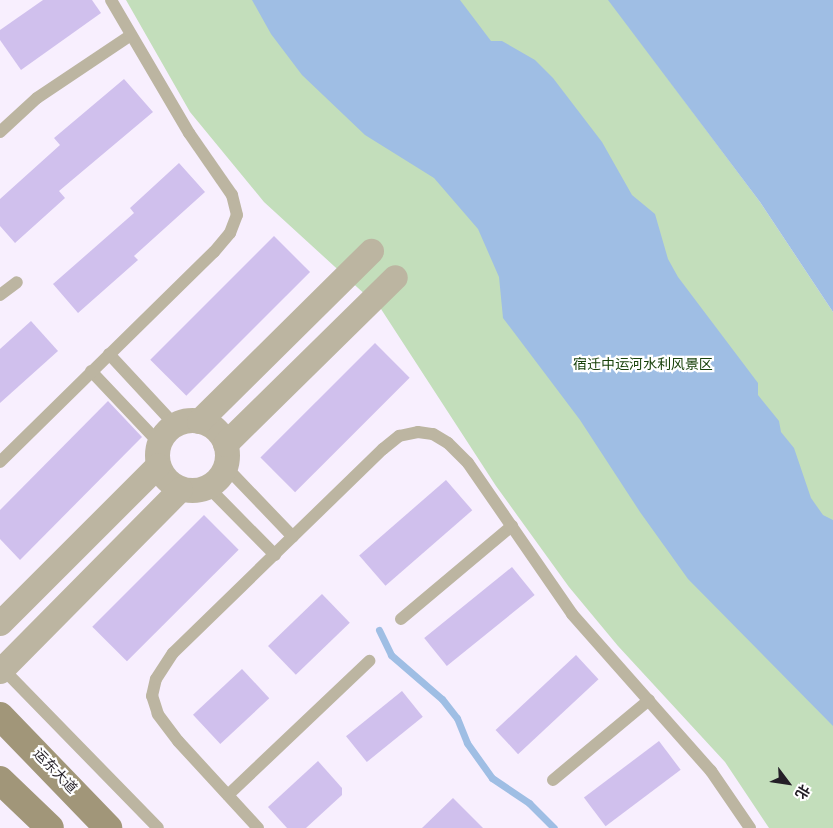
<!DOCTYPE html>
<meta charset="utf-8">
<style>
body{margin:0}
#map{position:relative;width:833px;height:828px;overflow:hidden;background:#f8effe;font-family:Overpass,"Noto Sans SC",sans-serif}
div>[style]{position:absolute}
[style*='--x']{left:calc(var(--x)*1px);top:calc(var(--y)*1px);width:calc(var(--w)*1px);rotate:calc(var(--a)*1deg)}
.green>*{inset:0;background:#c3debb}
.water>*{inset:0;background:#9fbee4}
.stream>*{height:7px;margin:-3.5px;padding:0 3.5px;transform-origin:3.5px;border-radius:3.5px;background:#9fbee4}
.building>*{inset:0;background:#d0c0ed;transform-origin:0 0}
.service>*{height:12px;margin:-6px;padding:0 6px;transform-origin:6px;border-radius:6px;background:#bcb5a1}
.minor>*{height:25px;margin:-12.5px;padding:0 12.5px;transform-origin:12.5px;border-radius:12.5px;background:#bcb5a1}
.minor>.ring{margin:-12.5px;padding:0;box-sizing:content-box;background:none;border:25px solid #bcb5a1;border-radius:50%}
.secondary>*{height:28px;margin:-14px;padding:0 14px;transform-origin:14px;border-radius:14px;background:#a19679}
span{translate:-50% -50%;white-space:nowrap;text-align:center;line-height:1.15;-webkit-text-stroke:4.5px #fff;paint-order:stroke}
.park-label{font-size:14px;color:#18410a}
.street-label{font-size:14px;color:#241f27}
.north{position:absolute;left:763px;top:758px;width:50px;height:50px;-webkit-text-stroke:4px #fff;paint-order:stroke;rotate:121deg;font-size:14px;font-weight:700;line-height:20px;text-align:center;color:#241f27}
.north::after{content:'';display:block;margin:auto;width:18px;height:22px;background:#241f27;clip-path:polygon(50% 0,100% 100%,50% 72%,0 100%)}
</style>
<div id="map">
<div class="green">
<i style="clip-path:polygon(126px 0,609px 0,760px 202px,833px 312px,833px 828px,769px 828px,725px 762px,618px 646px,569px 587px,496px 486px,381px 309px,264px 202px,190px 112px)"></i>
</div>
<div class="water">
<i style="clip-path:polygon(252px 0,460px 0,491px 41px,502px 41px,535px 60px,553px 78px,602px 142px,632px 195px,655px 214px,668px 259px,678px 277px,758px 383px,758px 395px,779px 421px,781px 432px,794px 448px,811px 498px,823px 515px,833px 520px,833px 726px,688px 579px,640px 512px,580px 420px,503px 318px,499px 277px,478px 229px,434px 178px,365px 135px,302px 75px,271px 34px)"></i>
<i style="clip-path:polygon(608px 0,833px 0,833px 312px,760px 202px)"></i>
</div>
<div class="stream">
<i style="--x:379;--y:630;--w:28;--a:64"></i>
<i style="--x:391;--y:655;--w:67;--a:40.8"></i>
<i style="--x:442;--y:699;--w:24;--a:52"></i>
<i style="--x:457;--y:718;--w:27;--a:68"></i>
<i style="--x:467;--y:743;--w:43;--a:54.5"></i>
<i style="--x:492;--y:778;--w:45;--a:34"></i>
<i style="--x:529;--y:803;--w:35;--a:45"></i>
</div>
<div class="building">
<i style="clip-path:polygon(43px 0,92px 0,101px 13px,21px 70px,0 40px,0 30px)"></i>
<i style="clip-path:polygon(124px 79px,153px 112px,59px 191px,65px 198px,15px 243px,0 226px,0 199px,60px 145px,54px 138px)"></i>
<i style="clip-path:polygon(179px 163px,205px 192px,134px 256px,138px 260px,78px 313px,53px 284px,134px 213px,130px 208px)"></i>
<i style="left:274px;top:236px;width:51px;height:175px;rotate:45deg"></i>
<i style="clip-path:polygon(31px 321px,58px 351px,0 403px,0 349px)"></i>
<i style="left:375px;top:343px;width:49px;height:162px;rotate:45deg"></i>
<i style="clip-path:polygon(108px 401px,142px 437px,20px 560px,0 539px,0 510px)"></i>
<i style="left:446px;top:480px;width:40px;height:115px;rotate:49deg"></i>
<i style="left:204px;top:515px;width:49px;height:158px;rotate:45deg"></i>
<i style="left:512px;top:567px;width:36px;height:113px;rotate:51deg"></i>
<i style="left:322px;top:594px;width:40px;height:75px;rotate:46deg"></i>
<i style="left:576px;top:655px;width:33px;height:110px;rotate:47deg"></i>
<i style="left:242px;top:669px;width:40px;height:67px;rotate:47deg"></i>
<i style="left:402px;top:691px;width:33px;height:72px;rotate:51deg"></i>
<i style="left:659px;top:741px;width:36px;height:94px;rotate:53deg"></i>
<i style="clip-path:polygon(318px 761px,342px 788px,342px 795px,306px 828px,287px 828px,268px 807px)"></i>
<i style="clip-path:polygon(453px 798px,483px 828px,422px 828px)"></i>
</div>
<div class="service">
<i style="--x:0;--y:132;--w:50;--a:-42.6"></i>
<i style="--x:37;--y:98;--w:113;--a:-33.8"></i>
<i style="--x:0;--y:295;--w:21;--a:-37"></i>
<i style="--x:109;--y:354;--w:97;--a:47.1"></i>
<i style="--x:91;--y:371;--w:99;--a:46.6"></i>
<i style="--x:0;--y:462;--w:300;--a:-44.5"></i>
<i style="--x:214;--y:252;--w:25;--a:-50"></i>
<i style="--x:230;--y:233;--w:19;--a:-69"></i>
<i style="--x:237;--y:215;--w:21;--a:-104"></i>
<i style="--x:232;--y:195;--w:75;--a:-124.7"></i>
<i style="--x:189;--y:133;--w:154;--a:-120.4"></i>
<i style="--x:225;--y:466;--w:98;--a:46.2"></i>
<i style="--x:207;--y:486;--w:97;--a:45.4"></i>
<i style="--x:401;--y:619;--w:145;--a:-40"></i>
<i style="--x:0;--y:666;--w:226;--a:45.7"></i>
<i style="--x:553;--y:780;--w:125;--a:-39.8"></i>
<i style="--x:228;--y:795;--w:195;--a:-43.5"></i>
<i style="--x:258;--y:828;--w:118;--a:-132.6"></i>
<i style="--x:178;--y:741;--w:34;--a:-127"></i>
<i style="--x:158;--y:714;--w:19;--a:-108"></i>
<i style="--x:152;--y:696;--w:17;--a:-77"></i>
<i style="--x:156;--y:679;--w:31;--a:-57"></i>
<i style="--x:173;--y:653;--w:293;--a:-44.2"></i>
<i style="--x:383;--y:449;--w:21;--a:-39"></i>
<i style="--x:399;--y:436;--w:19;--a:-12"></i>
<i style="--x:418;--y:432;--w:15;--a:8"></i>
<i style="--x:433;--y:434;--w:17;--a:31"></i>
<i style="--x:448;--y:443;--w:28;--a:45"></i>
<i style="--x:468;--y:463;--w:183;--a:55.4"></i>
<i style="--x:572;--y:614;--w:210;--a:48.5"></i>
<i style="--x:711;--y:771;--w:69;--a:55.6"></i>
</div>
<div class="minor">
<i class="ring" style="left:157px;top:420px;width:45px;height:45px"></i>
<i style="--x:199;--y:421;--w:242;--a:-44.7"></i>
<i style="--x:225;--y:444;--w:238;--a:-44.5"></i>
<i style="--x:0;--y:623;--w:223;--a:-45"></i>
<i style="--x:0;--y:671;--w:256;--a:-45.3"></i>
</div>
<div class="secondary">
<i style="--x:0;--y:716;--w:156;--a:46"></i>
<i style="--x:0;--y:780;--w:69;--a:43.8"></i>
</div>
<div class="park-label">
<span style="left:643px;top:366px">宿迁中运河水利风景区</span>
</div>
<div class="street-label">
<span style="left:54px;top:772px;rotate:46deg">运东大道</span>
</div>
<div class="north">北</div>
</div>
